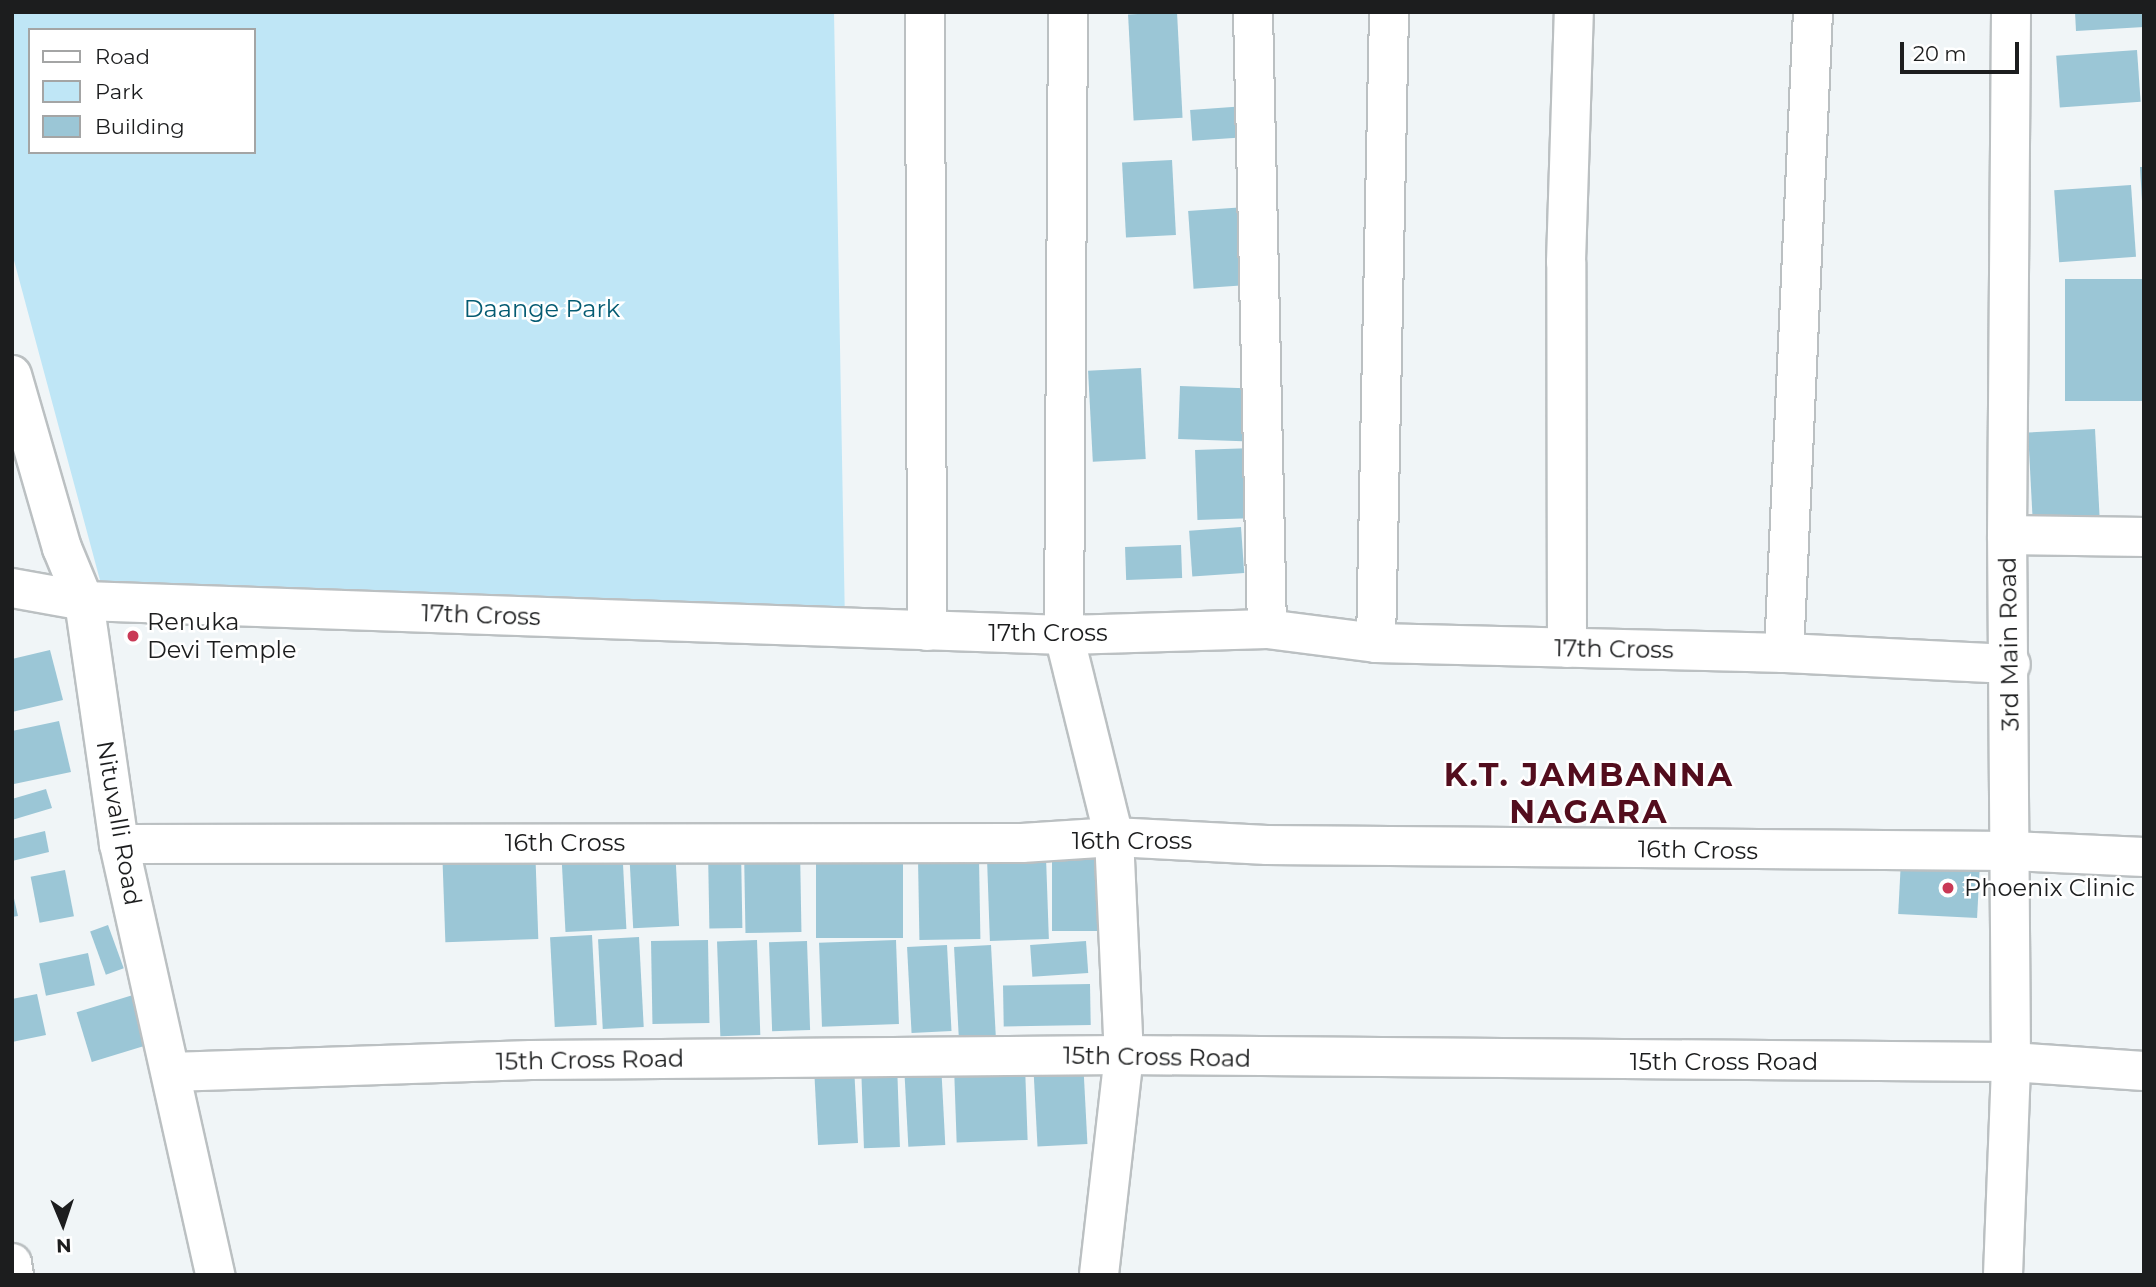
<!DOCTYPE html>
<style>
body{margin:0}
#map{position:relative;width:2156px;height:1287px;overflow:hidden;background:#f0f5f7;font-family:Montserrat,sans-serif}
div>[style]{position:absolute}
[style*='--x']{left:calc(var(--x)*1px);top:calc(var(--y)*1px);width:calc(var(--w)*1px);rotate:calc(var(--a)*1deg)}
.green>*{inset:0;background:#bfe6f6}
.building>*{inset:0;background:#9bc6d6;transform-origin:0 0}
.roads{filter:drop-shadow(2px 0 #bbc0c2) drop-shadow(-2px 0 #bbc0c2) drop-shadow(0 2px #bbc0c2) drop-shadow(0 -2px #bbc0c2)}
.minor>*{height:38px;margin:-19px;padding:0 19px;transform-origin:19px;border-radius:19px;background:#fff}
.dots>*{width:19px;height:19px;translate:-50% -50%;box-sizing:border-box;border:4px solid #fff;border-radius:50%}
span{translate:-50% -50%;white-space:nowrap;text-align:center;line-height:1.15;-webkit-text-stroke:5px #fff;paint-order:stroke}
.park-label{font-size:24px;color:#045b72}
.street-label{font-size:24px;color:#1c1d1e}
.poi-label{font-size:24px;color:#1c1d1e}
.left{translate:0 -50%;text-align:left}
.district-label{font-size:32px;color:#530d1d;font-weight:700;letter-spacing:2px}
.frame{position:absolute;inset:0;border:14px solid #1c1d1e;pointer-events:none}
.legend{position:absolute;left:28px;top:28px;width:228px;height:126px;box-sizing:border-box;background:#fff;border:2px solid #a4a5a5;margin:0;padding:9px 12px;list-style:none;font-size:21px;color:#1c1d1e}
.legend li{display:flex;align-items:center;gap:14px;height:35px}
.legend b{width:35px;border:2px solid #a4a5a5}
.north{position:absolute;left:28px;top:1189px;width:70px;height:70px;-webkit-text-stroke:5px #fff;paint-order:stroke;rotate:178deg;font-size:19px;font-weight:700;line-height:28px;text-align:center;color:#1c1d1e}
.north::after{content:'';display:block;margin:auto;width:24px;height:32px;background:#1c1d1e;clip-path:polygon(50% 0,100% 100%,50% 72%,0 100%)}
.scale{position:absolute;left:1900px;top:42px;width:119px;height:32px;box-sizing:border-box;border:4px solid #1c1d1e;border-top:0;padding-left:9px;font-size:21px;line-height:24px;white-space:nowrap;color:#1c1d1e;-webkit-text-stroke:5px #fff;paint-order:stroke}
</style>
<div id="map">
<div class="green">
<i style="clip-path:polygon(evenodd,12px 12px,834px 12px,845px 625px,101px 584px,12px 253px,12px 12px,30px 30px,254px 30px,254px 152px,30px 152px,30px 30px)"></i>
</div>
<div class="building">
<i style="left:1177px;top:12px;width:106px;height:49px;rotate:87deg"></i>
<i style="clip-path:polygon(2075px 12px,2144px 12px,2144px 27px,2076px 31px)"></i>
<i style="left:2137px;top:50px;width:52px;height:81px;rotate:86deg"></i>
<i style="left:1246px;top:106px;width:31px;height:56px;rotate:86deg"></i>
<i style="left:1172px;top:160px;width:75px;height:50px;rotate:87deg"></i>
<i style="clip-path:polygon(2140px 167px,2144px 167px,2144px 201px,2142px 201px)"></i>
<i style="left:2131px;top:185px;width:72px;height:77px;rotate:86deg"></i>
<i style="left:1246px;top:207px;width:78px;height:58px;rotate:86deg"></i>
<i style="left:2144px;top:279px;width:122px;height:79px;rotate:90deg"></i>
<i style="left:1141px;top:368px;width:91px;height:53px;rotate:87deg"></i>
<i style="left:1180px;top:386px;width:72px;height:53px;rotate:2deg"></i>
<i style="left:2095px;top:429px;width:86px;height:67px;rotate:87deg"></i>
<i style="left:1254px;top:448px;width:70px;height:59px;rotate:88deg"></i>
<i style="left:1241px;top:527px;width:46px;height:52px;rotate:86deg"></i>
<i style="left:1181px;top:545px;width:33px;height:56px;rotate:88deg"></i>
<i style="clip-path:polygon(50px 650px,63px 700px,12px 712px,12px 659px)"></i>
<i style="clip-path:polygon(59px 721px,71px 772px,14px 784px,12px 731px)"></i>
<i style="clip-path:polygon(46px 789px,52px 808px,12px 820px,12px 799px)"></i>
<i style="clip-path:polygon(45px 831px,49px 852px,12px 861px,12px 839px)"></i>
<i style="left:535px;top:844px;width:95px;height:93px;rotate:88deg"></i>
<i style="left:622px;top:845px;width:84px;height:61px;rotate:87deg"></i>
<i style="left:675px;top:847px;width:79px;height:46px;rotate:87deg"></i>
<i style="left:800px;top:848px;width:84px;height:56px;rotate:89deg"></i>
<i style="left:741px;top:849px;width:79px;height:33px;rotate:89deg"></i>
<i style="left:816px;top:852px;width:87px;height:86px"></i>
<i style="left:1046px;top:857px;width:82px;height:59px;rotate:88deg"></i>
<i style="left:979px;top:858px;width:81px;height:61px;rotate:89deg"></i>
<i style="left:1052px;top:859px;width:49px;height:72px"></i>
<i style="left:1901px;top:860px;width:79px;height:54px;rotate:3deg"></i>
<i style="left:65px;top:870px;width:47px;height:35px;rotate:79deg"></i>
<i style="clip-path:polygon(13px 894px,18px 916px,12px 917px,12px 895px)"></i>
<i style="left:108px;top:925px;width:46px;height:19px;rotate:70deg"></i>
<i style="left:592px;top:935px;width:90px;height:42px;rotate:87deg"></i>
<i style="left:639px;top:937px;width:90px;height:41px;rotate:87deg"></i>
<i style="left:708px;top:940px;width:83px;height:57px;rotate:89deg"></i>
<i style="left:757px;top:940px;width:95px;height:40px;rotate:88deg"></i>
<i style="left:896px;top:940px;width:84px;height:77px;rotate:88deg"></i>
<i style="left:807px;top:941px;width:89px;height:38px;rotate:88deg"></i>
<i style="left:1086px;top:941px;width:32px;height:56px;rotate:86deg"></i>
<i style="left:947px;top:945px;width:86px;height:40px;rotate:87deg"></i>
<i style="left:991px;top:945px;width:96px;height:37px;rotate:87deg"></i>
<i style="left:88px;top:953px;width:33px;height:50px;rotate:78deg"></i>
<i style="left:1090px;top:984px;width:41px;height:87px;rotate:89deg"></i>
<i style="clip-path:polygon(37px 994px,46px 1035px,12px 1042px,12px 999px)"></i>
<i style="left:133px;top:995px;width:52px;height:59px;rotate:73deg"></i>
<i style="left:1083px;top:1059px;width:85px;height:50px;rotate:87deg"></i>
<i style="left:897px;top:1063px;width:84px;height:36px;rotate:88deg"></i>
<i style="left:941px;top:1063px;width:82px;height:37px;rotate:87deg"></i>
<i style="left:1025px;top:1065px;width:75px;height:71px;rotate:88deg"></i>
<i style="left:854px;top:1066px;width:77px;height:40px;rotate:87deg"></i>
</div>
<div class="roads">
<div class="minor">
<i style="--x:925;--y:12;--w:619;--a:89.81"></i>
<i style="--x:1068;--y:12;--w:623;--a:90.37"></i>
<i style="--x:1064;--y:635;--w:208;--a:76.1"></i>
<i style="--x:1114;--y:837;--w:218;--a:87.4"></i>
<i style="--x:1124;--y:1055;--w:221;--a:96.5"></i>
<i style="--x:1253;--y:12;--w:617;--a:88.7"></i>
<i style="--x:12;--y:375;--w:180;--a:73.9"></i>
<i style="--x:62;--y:548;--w:57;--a:67.5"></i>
<i style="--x:84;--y:601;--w:246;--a:81.8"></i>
<i style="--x:119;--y:844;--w:442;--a:77.4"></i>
<i style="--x:2007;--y:535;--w:137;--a:0.8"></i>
<i style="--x:12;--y:588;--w:73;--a:10.2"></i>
<i style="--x:84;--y:601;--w:981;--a:1.99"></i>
<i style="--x:1064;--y:635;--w:203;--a:-1.7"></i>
<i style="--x:1267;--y:629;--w:110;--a:7.3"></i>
<i style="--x:1376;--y:643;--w:408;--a:1.4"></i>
<i style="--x:1784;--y:653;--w:227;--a:2.8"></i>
<i style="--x:1376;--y:643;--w:631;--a:-88.82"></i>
<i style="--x:1567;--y:648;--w:386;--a:-90.1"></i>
<i style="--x:1566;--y:262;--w:250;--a:-88.2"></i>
<i style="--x:1784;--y:653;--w:642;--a:-87.41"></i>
<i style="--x:119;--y:844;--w:903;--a:-0.06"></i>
<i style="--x:1022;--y:843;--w:92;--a:-3.7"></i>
<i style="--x:1114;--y:837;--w:153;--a:3"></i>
<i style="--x:1267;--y:845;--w:744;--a:0.46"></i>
<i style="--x:2011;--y:851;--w:133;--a:2.6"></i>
<i style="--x:171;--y:1072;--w:360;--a:-1.9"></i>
<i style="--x:531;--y:1060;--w:593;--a:-0.48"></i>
<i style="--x:1124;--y:1055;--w:887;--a:0.45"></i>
<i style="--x:2011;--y:1062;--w:133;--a:3.9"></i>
<i style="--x:12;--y:1263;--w:12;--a:81"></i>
<i style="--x:2003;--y:1275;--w:213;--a:-87.8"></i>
<i style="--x:2011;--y:1062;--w:527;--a:-90.43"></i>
<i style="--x:2007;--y:535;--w:523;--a:-89.56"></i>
</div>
</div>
<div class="dots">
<i style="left:133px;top:636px;background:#c93956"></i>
<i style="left:1948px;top:888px;background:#c93956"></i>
</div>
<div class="park-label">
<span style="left:542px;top:309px">Daange Park</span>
</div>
<div class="street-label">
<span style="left:481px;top:615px;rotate:2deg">17th Cross</span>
<span style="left:1048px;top:633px">17th Cross</span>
<span style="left:2009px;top:644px;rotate:-91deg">3rd Main Road</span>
<span style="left:1614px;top:649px;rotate:1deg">17th Cross</span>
<span style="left:119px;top:823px;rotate:80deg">Nituvalli Road</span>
<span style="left:1132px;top:841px">16th Cross</span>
<span style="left:565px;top:843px">16th Cross</span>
<span style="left:1698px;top:850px;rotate:1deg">16th Cross</span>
<span style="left:1157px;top:1057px;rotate:1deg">15th Cross Road</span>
<span style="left:590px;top:1060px;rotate:-1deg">15th Cross Road</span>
<span style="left:1724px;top:1062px">15th Cross Road</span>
</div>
<div class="poi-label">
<span class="left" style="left:147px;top:636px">Renuka<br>Devi Temple</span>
<span class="left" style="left:1964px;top:888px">Phoenix Clinic</span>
</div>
<div class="district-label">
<span style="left:1589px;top:794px">K.T. JAMBANNA<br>NAGARA</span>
</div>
<div class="frame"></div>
<ul class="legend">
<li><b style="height:9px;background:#fff"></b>Road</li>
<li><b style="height:19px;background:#bfe6f6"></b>Park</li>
<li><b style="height:19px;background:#9bc6d6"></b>Building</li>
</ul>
<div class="north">N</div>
<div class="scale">20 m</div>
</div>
